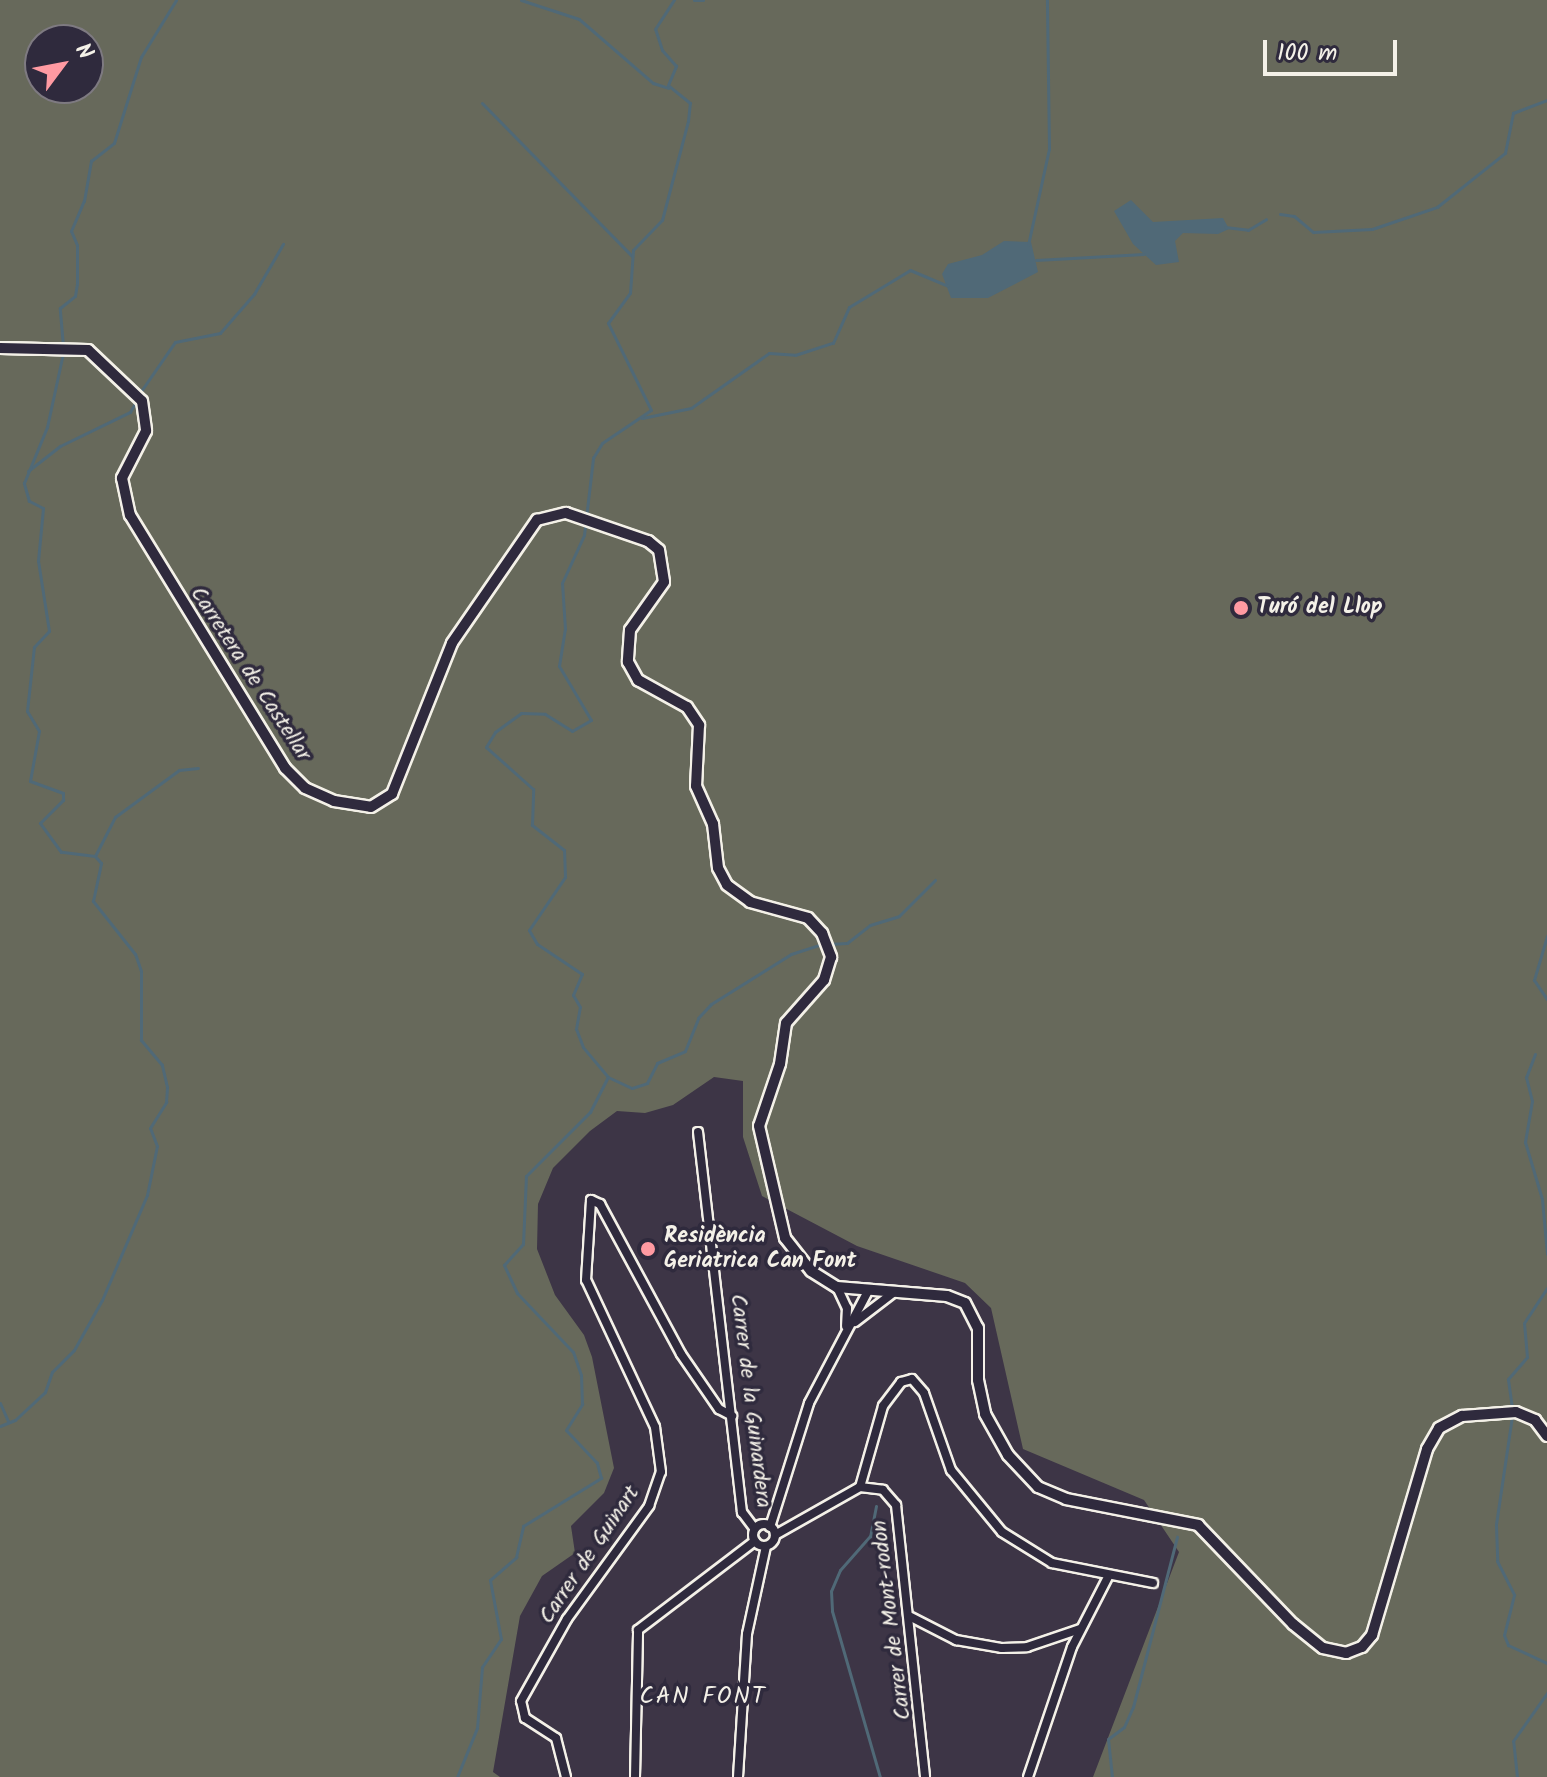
<!DOCTYPE html>
<meta charset="utf-8">
<style>
body{margin:0}
#map{position:relative;width:1547px;height:1777px;overflow:hidden;background:#3d3546;font-family:Kalam,sans-serif}
div>[style]{position:absolute}
[style*='--x']{left:calc(var(--x)*1px);top:calc(var(--y)*1px);width:calc(var(--w)*1px);rotate:calc(var(--a)*1deg)}
.green>*{inset:0;background:#67695b}
.water>*{inset:0;background:#506977}
.stream>*{height:3px;margin:-1.5px;padding:0 1.5px;transform-origin:1.5px;border-radius:1.5px;background:#506977}
.roads{filter:drop-shadow(2px 0 #f4f1e8) drop-shadow(-2px 0 #f4f1e8) drop-shadow(0 2px #f4f1e8) drop-shadow(0 -2px #f4f1e8)}
.minor>*{height:8px;margin:-4px;padding:0 4px;transform-origin:4px;border-radius:4px;background:#2f2a3d}
.minor>.ring{margin:-4px;padding:0;box-sizing:content-box;background:none;border:8px solid #2f2a3d;border-radius:50%}
.tertiary>*{height:10px;margin:-5px;padding:0 5px;transform-origin:5px;border-radius:5px;background:#2f2a3d}
.dots>*{width:22px;height:22px;translate:-50% -50%;box-sizing:border-box;border:4px solid #2f2a3d;border-radius:50%}
span{translate:-50% -50%;white-space:nowrap;text-align:center;line-height:1.15;-webkit-text-stroke:7px #2f2a3d;paint-order:stroke}
.poi-label{font-size:22px;color:#f4f1e8;font-weight:700}
.left{translate:0 -50%;text-align:left}
.street-label{font-size:22px;color:#f4f1e8}
.neighbourhood-label{font-size:24px;color:#f4f1e8;letter-spacing:2px}
.north{position:absolute;left:24px;top:24px;width:80px;height:80px;box-sizing:border-box;background:#2f2a3d;border:2px solid #7e7a81;border-radius:50%;rotate:58deg;font-size:22px;font-weight:700;line-height:32px;text-align:center;color:#f4f1e8}
.north::after{content:'';display:block;margin:auto;width:28px;height:36px;background:#ff9aa2;clip-path:polygon(50% 0,100% 100%,50% 72%,0 100%)}
.scale{position:absolute;left:1263px;top:40px;width:134px;height:36px;box-sizing:border-box;border:4px solid #f4f1e8;border-top:0;padding-left:10px;font-size:24px;line-height:28px;white-space:nowrap;color:#f4f1e8;-webkit-text-stroke:6px #2f2a3d;paint-order:stroke}
</style>
<div id="map">
<div class="green">
<i style="clip-path:polygon(evenodd,0 0,1547px 0,1547px 1777px,1093px 1777px,1179px 1552px,1144px 1500px,1023px 1449px,991px 1308px,965px 1283px,857px 1246px,762px 1196px,743px 1137px,743px 1081px,714px 1077px,673px 1105px,645px 1113px,617px 1111px,590px 1131px,553px 1168px,538px 1204px,537px 1249px,555px 1295px,584px 1335px,592px 1357px,614px 1468px,604px 1493px,571px 1526px,575px 1553px,542px 1576px,520px 1616px,493px 1772px,500px 1777px,0 1777px,0 0,40px 40px,88px 40px,88px 88px,40px 88px,40px 40px)"></i>
</div>
<div class="water">
<i style="clip-path:polygon(1131px 200px,1153px 222px,1223px 218px,1229px 229px,1218px 234px,1183px 233px,1175px 241px,1179px 262px,1156px 265px,1133px 244px,1114px 211px)"></i>
<i style="clip-path:polygon(1004px 241px,1031px 242px,1038px 272px,988px 298px,951px 298px,942px 274px,948px 264px,982px 255px)"></i>
</div>
<div class="stream">
<i style="--x:521;--y:0;--w:61;--a:18.1"></i>
<i style="--x:579;--y:19;--w:98;--a:40.9"></i>
<i style="--x:653;--y:83;--w:16;--a:18"></i>
<i style="--x:694;--y:0;--w:9;--a:0"></i>
<i style="--x:482;--y:103;--w:214;--a:45.6"></i>
<i style="--x:1280;--y:214;--w:14;--a:8"></i>
<i style="--x:1294;--y:216;--w:25;--a:40"></i>
<i style="--x:1313;--y:232;--w:59;--a:-2.9"></i>
<i style="--x:1372;--y:229;--w:69;--a:-18.7"></i>
<i style="--x:1437;--y:207;--w:87;--a:-38.5"></i>
<i style="--x:1505;--y:153;--w:41;--a:-78.7"></i>
<i style="--x:1513;--y:113;--w:36;--a:-21"></i>
<i style="--x:1225;--y:227;--w:23;--a:7"></i>
<i style="--x:1248;--y:230;--w:21;--a:-31"></i>
<i style="--x:1028;--y:245;--w:98;--a:-77.7"></i>
<i style="--x:1049;--y:149;--w:149;--a:-90.8"></i>
<i style="--x:1036;--y:260;--w:108;--a:-3.2"></i>
<i style="--x:63;--y:346;--w:38;--a:-95"></i>
<i style="--x:60;--y:308;--w:19;--a:-39"></i>
<i style="--x:75;--y:296;--w:12;--a:-81"></i>
<i style="--x:77;--y:284;--w:39;--a:-90"></i>
<i style="--x:77;--y:245;--w:15;--a:-113"></i>
<i style="--x:71;--y:231;--w:33;--a:-67"></i>
<i style="--x:84;--y:201;--w:41;--a:-80.1"></i>
<i style="--x:91;--y:161;--w:29;--a:-38"></i>
<i style="--x:114;--y:143;--w:90;--a:-72.6"></i>
<i style="--x:141;--y:57;--w:67;--a:-58.4"></i>
<i style="--x:139;--y:394;--w:63;--a:-55.3"></i>
<i style="--x:175;--y:342;--w:46;--a:-11.3"></i>
<i style="--x:220;--y:333;--w:52;--a:-48.9"></i>
<i style="--x:254;--y:294;--w:58;--a:-59.9"></i>
<i style="--x:642;--y:418;--w:50;--a:-11.5"></i>
<i style="--x:691;--y:408;--w:95;--a:-35.2"></i>
<i style="--x:769;--y:353;--w:26;--a:4"></i>
<i style="--x:795;--y:355;--w:40;--a:-18"></i>
<i style="--x:833;--y:343;--w:39;--a:-66"></i>
<i style="--x:849;--y:307;--w:71;--a:-31.2"></i>
<i style="--x:910;--y:270;--w:41;--a:22.8"></i>
<i style="--x:28;--y:471;--w:41;--a:-38"></i>
<i style="--x:60;--y:446;--w:78;--a:-25.9"></i>
<i style="--x:130;--y:412;--w:13;--a:-61"></i>
<i style="--x:95;--y:856;--w:44;--a:-62.9"></i>
<i style="--x:115;--y:817;--w:79;--a:-36.3"></i>
<i style="--x:179;--y:770;--w:19;--a:-6"></i>
<i style="--x:1547;--y:936;--w:46;--a:106.5"></i>
<i style="--x:1534;--y:980;--w:23;--a:56"></i>
<i style="--x:829;--y:944;--w:18;--a:-3"></i>
<i style="--x:847;--y:943;--w:29;--a:-38"></i>
<i style="--x:870;--y:925;--w:30;--a:-17"></i>
<i style="--x:899;--y:916;--w:51;--a:-45"></i>
<i style="--x:1535;--y:1054;--w:25;--a:111"></i>
<i style="--x:1526;--y:1077;--w:25;--a:76"></i>
<i style="--x:1532;--y:1101;--w:42;--a:99.7"></i>
<i style="--x:1525;--y:1142;--w:59;--a:73.4"></i>
<i style="--x:1542;--y:1199;--w:55;--a:84.8"></i>
<i style="--x:608;--y:1077;--w:39;--a:-130"></i>
<i style="--x:583;--y:1047;--w:19;--a:-111"></i>
<i style="--x:576;--y:1029;--w:22;--a:-80"></i>
<i style="--x:580;--y:1007;--w:14;--a:-120"></i>
<i style="--x:573;--y:995;--w:23;--a:-67"></i>
<i style="--x:582;--y:974;--w:54;--a:-146.3"></i>
<i style="--x:537;--y:944;--w:16;--a:-120"></i>
<i style="--x:529;--y:930;--w:64;--a:-55.8"></i>
<i style="--x:565;--y:877;--w:27;--a:-92"></i>
<i style="--x:564;--y:850;--w:41;--a:-142"></i>
<i style="--x:532;--y:825;--w:36;--a:-88"></i>
<i style="--x:533;--y:789;--w:63;--a:-138.2"></i>
<i style="--x:486;--y:747;--w:17;--a:-59"></i>
<i style="--x:495;--y:732;--w:32;--a:-36"></i>
<i style="--x:521;--y:713;--w:24;--a:2"></i>
<i style="--x:545;--y:714;--w:32;--a:32"></i>
<i style="--x:572;--y:731;--w:22;--a:-30"></i>
<i style="--x:591;--y:720;--w:63;--a:-120.7"></i>
<i style="--x:559;--y:666;--w:37;--a:-81"></i>
<i style="--x:565;--y:629;--w:46;--a:-93.7"></i>
<i style="--x:562;--y:583;--w:53;--a:-65.4"></i>
<i style="--x:584;--y:535;--w:78;--a:-83.3"></i>
<i style="--x:593;--y:458;--w:17;--a:-59"></i>
<i style="--x:602;--y:443;--w:59;--a:-34"></i>
<i style="--x:651;--y:410;--w:97;--a:-116.3"></i>
<i style="--x:608;--y:323;--w:37;--a:-54"></i>
<i style="--x:630;--y:293;--w:43;--a:-86"></i>
<i style="--x:633;--y:250;--w:42;--a:-46"></i>
<i style="--x:662;--y:220;--w:102;--a:-75.3"></i>
<i style="--x:688;--y:121;--w:18;--a:-84"></i>
<i style="--x:690;--y:103;--w:28;--a:-141"></i>
<i style="--x:668;--y:85;--w:21;--a:-67"></i>
<i style="--x:676;--y:66;--w:21;--a:-131"></i>
<i style="--x:662;--y:50;--w:22;--a:-108"></i>
<i style="--x:655;--y:29;--w:35;--a:-57"></i>
<i style="--x:0;--y:1403;--w:20;--a:66"></i>
<i style="--x:1512;--y:1408;--w:29;--a:-98"></i>
<i style="--x:1508;--y:1379;--w:29;--a:-49"></i>
<i style="--x:1527;--y:1357;--w:34;--a:-95"></i>
<i style="--x:1524;--y:1323;--w:42;--a:-56.7"></i>
<i style="--x:1512;--y:1416;--w:110;--a:98.4"></i>
<i style="--x:1496;--y:1525;--w:36;--a:88"></i>
<i style="--x:1497;--y:1561;--w:38;--a:63"></i>
<i style="--x:1514;--y:1595;--w:41;--a:104"></i>
<i style="--x:1504;--y:1635;--w:11;--a:68"></i>
<i style="--x:1508;--y:1645;--w:43;--a:24.8"></i>
<i style="--x:0;--y:1426;--w:16;--a:-22"></i>
<i style="--x:15;--y:1420;--w:41;--a:-43"></i>
<i style="--x:45;--y:1392;--w:21;--a:-71"></i>
<i style="--x:52;--y:1372;--w:31;--a:-45"></i>
<i style="--x:74;--y:1350;--w:57;--a:-60.8"></i>
<i style="--x:102;--y:1300;--w:114;--a:-66.8"></i>
<i style="--x:147;--y:1195;--w:50;--a:-78.5"></i>
<i style="--x:157;--y:1146;--w:19;--a:-111"></i>
<i style="--x:150;--y:1128;--w:31;--a:-58"></i>
<i style="--x:166;--y:1102;--w:15;--a:-86"></i>
<i style="--x:167;--y:1087;--w:23;--a:-103"></i>
<i style="--x:162;--y:1065;--w:33;--a:-130"></i>
<i style="--x:141;--y:1040;--w:69;--a:-90"></i>
<i style="--x:141;--y:971;--w:18;--a:-109"></i>
<i style="--x:135;--y:954;--w:68;--a:-128.4"></i>
<i style="--x:93;--y:901;--w:39;--a:-78"></i>
<i style="--x:101;--y:863;--w:9;--a:-131"></i>
<i style="--x:95;--y:856;--w:34;--a:-173"></i>
<i style="--x:61;--y:852;--w:36;--a:-126"></i>
<i style="--x:40;--y:823;--w:33;--a:-45"></i>
<i style="--x:63;--y:800;--w:7;--a:-90"></i>
<i style="--x:63;--y:793;--w:35;--a:-160"></i>
<i style="--x:30;--y:781;--w:51;--a:-79.8"></i>
<i style="--x:39;--y:731;--w:23;--a:-121"></i>
<i style="--x:27;--y:711;--w:64;--a:-83.8"></i>
<i style="--x:34;--y:647;--w:22;--a:-47"></i>
<i style="--x:49;--y:631;--w:71;--a:-98.9"></i>
<i style="--x:38;--y:561;--w:53;--a:-84.6"></i>
<i style="--x:43;--y:508;--w:16;--a:-153"></i>
<i style="--x:29;--y:501;--w:19;--a:-106"></i>
<i style="--x:24;--y:483;--w:61;--a:-67.7"></i>
<i style="--x:47;--y:427;--w:76;--a:-77.8"></i>
<i style="--x:876;--y:1506;--w:31;--a:101"></i>
<i style="--x:870;--y:1536;--w:45;--a:131.4"></i>
<i style="--x:840;--y:1570;--w:23;--a:113"></i>
<i style="--x:831;--y:1591;--w:20;--a:87"></i>
<i style="--x:832;--y:1611;--w:173;--a:73.9"></i>
<i style="--x:457;--y:1777;--w:53;--a:-67.8"></i>
<i style="--x:477;--y:1728;--w:61;--a:-85.3"></i>
<i style="--x:482;--y:1667;--w:34;--a:-56"></i>
<i style="--x:501;--y:1639;--w:60;--a:-100.6"></i>
<i style="--x:490;--y:1580;--w:35;--a:-41"></i>
<i style="--x:516;--y:1557;--w:32;--a:-77"></i>
<i style="--x:523;--y:1526;--w:92;--a:-31.6"></i>
<i style="--x:601;--y:1478;--w:16;--a:-105"></i>
<i style="--x:597;--y:1463;--w:45;--a:-133.2"></i>
<i style="--x:566;--y:1430;--w:31;--a:-58"></i>
<i style="--x:582;--y:1404;--w:29;--a:-92"></i>
<i style="--x:581;--y:1375;--w:24;--a:-109"></i>
<i style="--x:573;--y:1352;--w:81;--a:-133.5"></i>
<i style="--x:517;--y:1293;--w:31;--a:-115"></i>
<i style="--x:504;--y:1265;--w:28;--a:-48"></i>
<i style="--x:523;--y:1244;--w:68;--a:-87.5"></i>
<i style="--x:526;--y:1176;--w:91;--a:-45"></i>
<i style="--x:590;--y:1112;--w:39;--a:-63"></i>
<i style="--x:608;--y:1077;--w:26;--a:25"></i>
<i style="--x:632;--y:1088;--w:16;--a:-18"></i>
<i style="--x:647;--y:1083;--w:22;--a:-63"></i>
<i style="--x:657;--y:1063;--w:30;--a:-23"></i>
<i style="--x:685;--y:1051;--w:35;--a:-68"></i>
<i style="--x:698;--y:1018;--w:19;--a:-47"></i>
<i style="--x:711;--y:1004;--w:94;--a:-32"></i>
<i style="--x:791;--y:954;--w:33;--a:-18"></i>
<i style="--x:1112;--y:1777;--w:38;--a:-96"></i>
<i style="--x:1108;--y:1739;--w:20;--a:-37"></i>
<i style="--x:1124;--y:1727;--w:22;--a:-66"></i>
<i style="--x:1133;--y:1707;--w:176;--a:-75.5"></i>
<i style="--x:1517;--y:1777;--w:36;--a:-96"></i>
<i style="--x:1513;--y:1741;--w:59;--a:-54.7"></i>
</div>
<div class="roads">
<div class="minor">
<i style="--x:698;--y:1132;--w:383;--a:83.4"></i>
<i style="--x:742;--y:1512;--w:21;--a:53"></i>
<i style="--x:837;--y:1287;--w:23;--a:65"></i>
<i style="--x:847;--y:1308;--w:18;--a:93"></i>
<i style="--x:855;--y:1322;--w:48;--a:-37.3"></i>
<i style="--x:860;--y:1487;--w:84;--a:-74.1"></i>
<i style="--x:883;--y:1406;--w:30;--a:-53"></i>
<i style="--x:901;--y:1382;--w:11;--a:-15"></i>
<i style="--x:912;--y:1379;--w:18;--a:49"></i>
<i style="--x:924;--y:1393;--w:82;--a:70.7"></i>
<i style="--x:951;--y:1470;--w:80;--a:50.6"></i>
<i style="--x:1002;--y:1532;--w:59;--a:31.8"></i>
<i style="--x:1052;--y:1563;--w:103;--a:11.2"></i>
<i class="ring" style="left:753px;top:1524px;width:14px;height:14px"></i>
<i style="--x:770;--y:1527;--w:130;--a:-72.5"></i>
<i style="--x:809;--y:1403;--w:127;--a:-62.2"></i>
<i style="--x:775;--y:1535;--w:98;--a:-29.5"></i>
<i style="--x:860;--y:1487;--w:23;--a:7"></i>
<i style="--x:883;--y:1490;--w:20;--a:49"></i>
<i style="--x:896;--y:1505;--w:274;--a:83.9"></i>
<i style="--x:911;--y:1617;--w:51;--a:27.1"></i>
<i style="--x:956;--y:1640;--w:47;--a:9.9"></i>
<i style="--x:1002;--y:1648;--w:25;--a:-2"></i>
<i style="--x:1027;--y:1647;--w:56;--a:-18.8"></i>
<i style="--x:566;--y:1777;--w:40;--a:-104.4"></i>
<i style="--x:556;--y:1738;--w:37;--a:-147"></i>
<i style="--x:525;--y:1718;--w:17;--a:-103"></i>
<i style="--x:521;--y:1701;--w:94;--a:-60.7"></i>
<i style="--x:567;--y:1619;--w:140;--a:-54"></i>
<i style="--x:649;--y:1506;--w:36;--a:-71"></i>
<i style="--x:661;--y:1472;--w:45;--a:-97.6"></i>
<i style="--x:655;--y:1427;--w:162;--a:-115.1"></i>
<i style="--x:586;--y:1280;--w:80;--a:-86.4"></i>
<i style="--x:591;--y:1200;--w:10;--a:24"></i>
<i style="--x:600;--y:1204;--w:170;--a:61.6"></i>
<i style="--x:681;--y:1354;--w:67;--a:55.4"></i>
<i style="--x:719;--y:1409;--w:15;--a:28"></i>
<i style="--x:635;--y:1777;--w:147;--a:-88.8"></i>
<i style="--x:638;--y:1630;--w:147;--a:-37.3"></i>
<i style="--x:738;--y:1777;--w:143;--a:-86.4"></i>
<i style="--x:747;--y:1634;--w:90;--a:-77.8"></i>
<i style="--x:1028;--y:1777;--w:137;--a:-71.3"></i>
<i style="--x:1072;--y:1647;--w:79;--a:-62.8"></i>
</div>
<div class="tertiary">
<i style="--x:0;--y:348;--w:88;--a:1.3"></i>
<i style="--x:88;--y:350;--w:74;--a:43.4"></i>
<i style="--x:142;--y:401;--w:30;--a:82"></i>
<i style="--x:146;--y:431;--w:53;--a:117.1"></i>
<i style="--x:122;--y:478;--w:38;--a:78"></i>
<i style="--x:130;--y:515;--w:297;--a:58.5"></i>
<i style="--x:285;--y:768;--w:28;--a:45"></i>
<i style="--x:305;--y:788;--w:32;--a:24"></i>
<i style="--x:334;--y:801;--w:37;--a:9"></i>
<i style="--x:371;--y:807;--w:25;--a:-32"></i>
<i style="--x:392;--y:794;--w:162;--a:-68.3"></i>
<i style="--x:452;--y:643;--w:150;--a:-55.4"></i>
<i style="--x:537;--y:520;--w:30;--a:-14"></i>
<i style="--x:566;--y:513;--w:87;--a:18.9"></i>
<i style="--x:648;--y:541;--w:14;--a:39"></i>
<i style="--x:659;--y:550;--w:32;--a:81"></i>
<i style="--x:664;--y:582;--w:59;--a:125.3"></i>
<i style="--x:630;--y:630;--w:32;--a:94"></i>
<i style="--x:628;--y:662;--w:21;--a:61"></i>
<i style="--x:638;--y:680;--w:56;--a:28.9"></i>
<i style="--x:687;--y:707;--w:22;--a:56"></i>
<i style="--x:699;--y:725;--w:61;--a:92.8"></i>
<i style="--x:696;--y:786;--w:42;--a:65.9"></i>
<i style="--x:713;--y:824;--w:44;--a:83.5"></i>
<i style="--x:718;--y:868;--w:19;--a:62"></i>
<i style="--x:727;--y:885;--w:29;--a:36"></i>
<i style="--x:750;--y:902;--w:60;--a:15.4"></i>
<i style="--x:808;--y:918;--w:21;--a:47"></i>
<i style="--x:822;--y:933;--w:26;--a:69"></i>
<i style="--x:831;--y:957;--w:24;--a:107"></i>
<i style="--x:824;--y:980;--w:57;--a:131.5"></i>
<i style="--x:786;--y:1023;--w:41;--a:98.3"></i>
<i style="--x:780;--y:1064;--w:65;--a:108.7"></i>
<i style="--x:759;--y:1126;--w:115;--a:76.9"></i>
<i style="--x:785;--y:1238;--w:42;--a:51.8"></i>
<i style="--x:811;--y:1271;--w:31;--a:32"></i>
<i style="--x:837;--y:1287;--w:110;--a:4.7"></i>
<i style="--x:947;--y:1296;--w:19;--a:21"></i>
<i style="--x:965;--y:1303;--w:28;--a:63"></i>
<i style="--x:978;--y:1328;--w:52;--a:90"></i>
<i style="--x:978;--y:1380;--w:35;--a:78"></i>
<i style="--x:985;--y:1414;--w:47;--a:60.7"></i>
<i style="--x:1008;--y:1455;--w:44;--a:46.8"></i>
<i style="--x:1038;--y:1487;--w:30;--a:23"></i>
<i style="--x:1066;--y:1499;--w:135;--a:11.1"></i>
<i style="--x:1198;--y:1525;--w:137;--a:46.2"></i>
<i style="--x:1293;--y:1624;--w:38;--a:39"></i>
<i style="--x:1323;--y:1648;--w:24;--a:12"></i>
<i style="--x:1346;--y:1653;--w:17;--a:-21"></i>
<i style="--x:1362;--y:1647;--w:16;--a:-50"></i>
<i style="--x:1372;--y:1635;--w:194;--a:-73.5"></i>
<i style="--x:1427;--y:1449;--w:24;--a:-60"></i>
<i style="--x:1439;--y:1428;--w:26;--a:-28"></i>
<i style="--x:1462;--y:1416;--w:54;--a:-4.2"></i>
<i style="--x:1516;--y:1412;--w:21;--a:23"></i>
<i style="--x:1535;--y:1420;--w:20;--a:53"></i>
</div>
</div>
<div class="dots">
<i style="left:1241px;top:608px;background:#ff9aa2"></i>
<i style="left:648px;top:1249px;background:#ff9aa2"></i>
</div>
<div class="poi-label">
<span class="left" style="left:1257px;top:608px">Turó del Llop</span>
<span class="left" style="left:664px;top:1249px">Residència<br>Geriatrica Can Font</span>
</div>
<div class="street-label">
<span style="left:250px;top:674px;rotate:57deg">Carretera de Castellar</span>
<span style="left:750px;top:1401px;rotate:83deg">Carrer de la Guinardera</span>
<span style="left:590px;top:1555px;rotate:-56deg">Carrer de Guinart</span>
<span style="left:892px;top:1620px;rotate:-97deg">Carrer de Mont-rodon</span>
</div>
<div class="neighbourhood-label">
<span style="left:703px;top:1697px">CAN FONT</span>
</div>
<div class="north">N</div>
<div class="scale">100 m</div>
</div>
